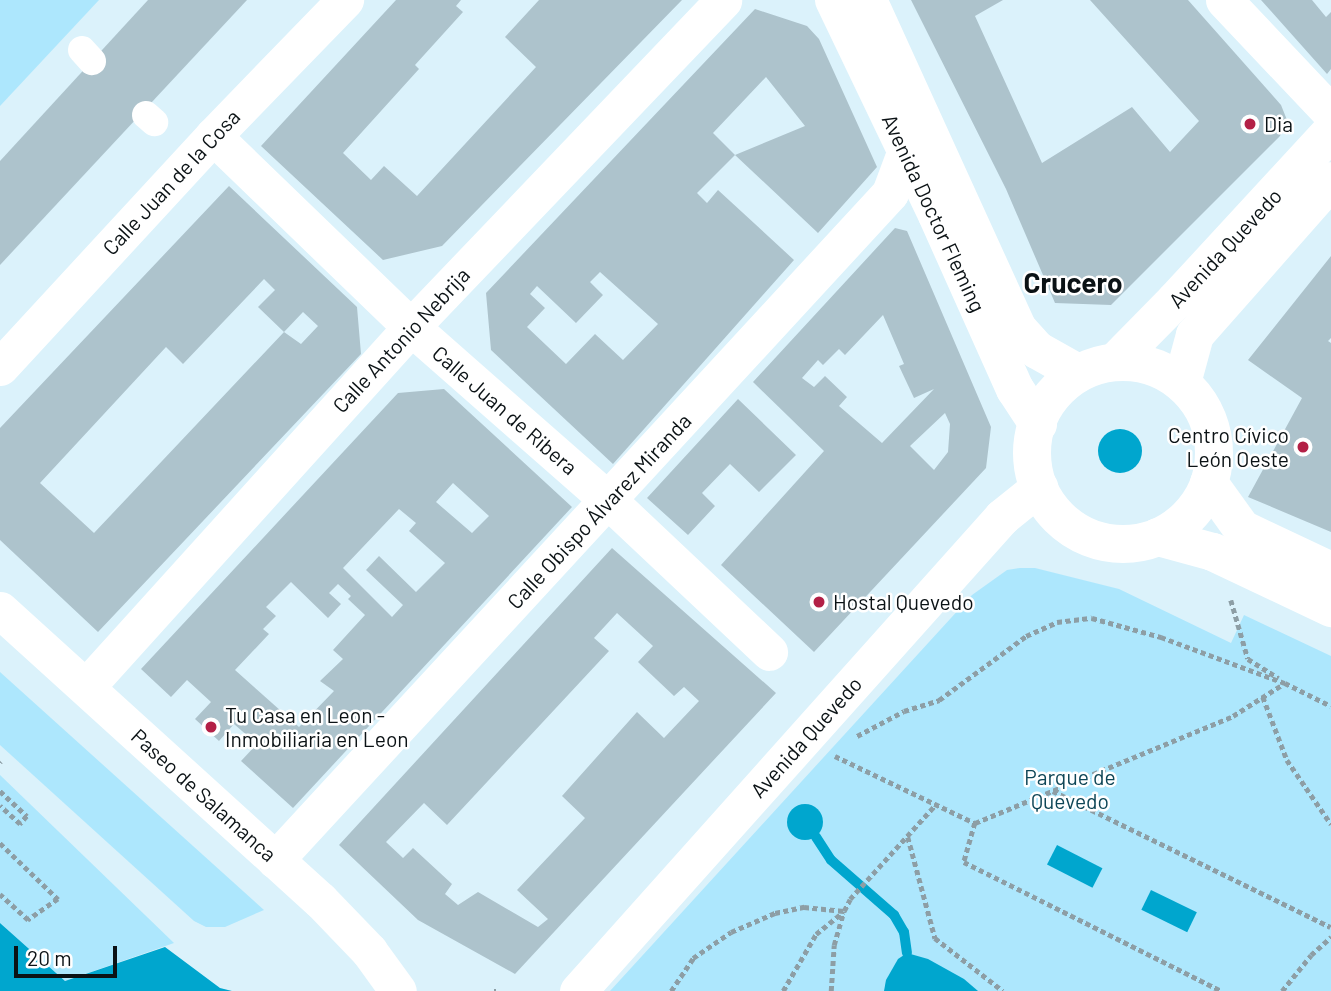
<!DOCTYPE html>
<meta charset="utf-8">
<style>
body{margin:0}
#map{position:relative;width:1331px;height:991px;overflow:hidden;background:#dbf2fb;font-family:Barlow,sans-serif}
div>[style]{position:absolute}
[style*='--x']{left:calc(var(--x)*1px);top:calc(var(--y)*1px);width:calc(var(--w)*1px);rotate:calc(var(--a)*1deg)}
.green>*{inset:0;background:#ade7fd}
.water>*{inset:0;background:#00a6ce;transform-origin:0 0}
.round{border-radius:50%}
.stream>*{height:10px;margin:-5px;padding:0 5px;transform-origin:5px;border-radius:5px;background:#00a6ce}
.building>*{inset:0;background:#adc3cc}
.path>*{height:4.5px;margin-top:-2.25px;transform-origin:0;background:repeating-linear-gradient(90deg,#8d9ea5 0 5px,transparent 0 8.5px)}
.pedestrian>*{height:28px;margin:-14px;padding:0 14px;transform-origin:14px;border-radius:14px;background:#fff}
.minor>*{height:37px;margin:-18.5px;padding:0 18.5px;transform-origin:18.5px;border-radius:18.5px;background:#fff}
.secondary>*{height:38px;margin:-19px;padding:0 19px;transform-origin:19px;border-radius:19px;background:#fff}
.secondary>.ring{margin:-19px;padding:0;box-sizing:content-box;background:none;border:38px solid #fff;border-radius:50%}
.dots>*{width:19px;height:19px;translate:-50% -50%;box-sizing:border-box;border:4px solid #fff;border-radius:50%}
span{translate:-50% -50%;white-space:nowrap;text-align:center;line-height:1.15;-webkit-text-stroke:5px #fff;paint-order:stroke}
.poi-label{font-size:21px;color:#0b1215}
.left{translate:0 -50%;text-align:left}
.right{translate:-100% -50%;text-align:right}
.street-label{font-size:21px;color:#0b1215}
.park-label{font-size:21px;color:#0e4657}
.district-label{font-size:28px;color:#0b1215;font-weight:700}
.scale{position:absolute;left:14px;top:946px;width:103px;height:32px;box-sizing:border-box;border:4px solid #0b1215;border-top:0;padding-left:9px;font-size:21px;line-height:24px;white-space:nowrap;color:#0b1215;-webkit-text-stroke:5px #fff;paint-order:stroke}
</style>
<div id="map">
<div class="green">
<i style="clip-path:polygon(0 0,99px 0,0 106px)"></i>
<i style="clip-path:polygon(1020px 568px,1035px 568px,1119px 589px,1231px 643px,1244px 615px,1331px 656px,1331px 991px,610px 991px,972px 595px,1007px 570px)"></i>
<i style="clip-path:polygon(0 672px,264px 910px,225px 927px,206px 927px,194px 921px,0 745px)"></i>
<i style="clip-path:polygon(0 775px,174px 943px,65px 981px,0 923px)"></i>
</div>
<div class="water">
<i class="round" style="left:1098px;top:429px;width:44px;height:44px"></i>
<i class="round" style="left:787px;top:804px;width:36px;height:36px"></i>
<i style="left:1057px;top:845px;width:51px;height:22px;rotate:27deg"></i>
<i style="left:1151px;top:890px;width:51px;height:22px;rotate:26deg"></i>
<i style="clip-path:polygon(0 923px,65px 981px,165px 947px,220px 988px,232px 991px,0 991px)"></i>
<i style="clip-path:polygon(907px 953px,928px 959px,964px 979px,978px 991px,884px 991px,886px 980px,898px 959px)"></i>
</div>
<div class="stream">
<i style="--x:816;--y:837;--w:27;--a:57"></i>
<i style="--x:831;--y:860;--w:84;--a:41.1"></i>
<i style="--x:894;--y:915;--w:20;--a:60"></i>
<i style="--x:904;--y:932;--w:21;--a:82"></i>
</div>
<div class="building">
<i style="clip-path:polygon(148px 0,247px 0,0 265px,0 161px)"></i>
<i style="clip-path:polygon(396px 0,461px 0,456px 6px,463px 12px,415px 65px,419px 69px,343px 153px,371px 180px,384px 166px,417px 196px,536px 67px,505px 37px,539px 0,682px 0,442px 246px,383px 260px,261px 146px)"></i>
<i style="clip-path:polygon(911px 0,1003px 0,975px 16px,1042px 163px,1132px 107px,1170px 152px,1199px 121px,1090px 0,1188px 0,1281px 105px,1287px 120px,1280px 136px,1111px 305px,1055px 303px,1006px 189px)"></i>
<i style="clip-path:polygon(1261px 0,1312px 0,1326px 17px,1331px 12px,1331px 69px,1327px 74px)"></i>
<i style="clip-path:polygon(evenodd,755px 9px,807px 26px,819px 39px,877px 167px,818px 233px,735px 155px,697px 193px,707px 203px,718px 190px,794px 260px,613px 464px,491px 350px,486px 293px,755px 9px,766px 77px,805px 126px,735px 155px,713px 133px,766px 77px,755px 9px,600px 272px,658px 324px,623px 360px,595px 334px,566px 364px,527px 327px,545px 308px,530px 294px,537px 286px,576px 323px,603px 295px,590px 282px,600px 272px)"></i>
<i style="clip-path:polygon(evenodd,229px 186px,357px 307px,361px 354px,98px 632px,0 540px,0 428px,229px 186px,264px 279px,275px 290px,258px 307px,284px 332px,303px 312px,318px 326px,301px 344px,284px 332px,94px 533px,40px 483px,166px 347px,183px 364px,264px 279px)"></i>
<i style="clip-path:polygon(evenodd,895px 228px,907px 231px,991px 427px,986px 468px,814px 652px,721px 565px,824px 451px,753px 382px,895px 228px,883px 315px,904px 364px,899px 366px,914px 398px,934px 389px,882px 443px,839px 406px,847px 397px,825px 376px,814px 387px,802px 378px,818px 360px,823px 365px,839px 349px,845px 355px,883px 315px,895px 228px,945px 413px,950px 424px,948px 452px,934px 470px,910px 446px,945px 413px)"></i>
<i style="clip-path:polygon(1331px 256px,1331px 338px,1328px 341px,1331px 343px,1331px 532px,1248px 497px,1302px 398px,1248px 360px)"></i>
<i style="clip-path:polygon(evenodd,444px 389px,572px 507px,293px 808px,241px 761px,257px 744px,234px 724px,219px 741px,195px 719px,211px 702px,187px 680px,171px 697px,141px 669px,398px 393px,444px 389px,453px 483px,489px 516px,472px 533px,436px 502px,453px 483px,444px 389px,399px 509px,416px 523px,409px 531px,445px 563px,416px 592px,379px 556px,366px 570px,403px 605px,392px 617px,343px 568px,399px 509px,444px 389px,291px 582px,328px 618px,341px 604px,329px 593px,338px 584px,351px 596px,348px 599px,365px 615px,333px 650px,343px 659px,320px 681px,334px 691px,299px 727px,235px 670px,269px 634px,263px 629px,276px 616px,266px 607px,291px 582px)"></i>
<i style="clip-path:polygon(738px 399px,796px 455px,759px 492px,730px 464px,702px 493px,715px 506px,688px 535px,647px 498px)"></i>
<i style="clip-path:polygon(evenodd,612px 548px,776px 693px,515px 974px,418px 920px,339px 845px,612px 548px,617px 613px,653px 646px,638px 662px,674px 696px,684px 687px,699px 701px,664px 738px,637px 712px,562px 796px,585px 818px,517px 890px,548px 919px,538px 927px,478px 892px,458px 905px,445px 894px,452px 884px,413px 848px,403px 858px,386px 842px,424px 803px,447px 825px,609px 651px,594px 638px,617px 613px)"></i>
</div>
<div class="path">
<i style="--x:1231;--y:600;--w:61;--a:73.9"></i>
<i style="--x:1248;--y:659;--w:36;--a:32"></i>
<i style="--x:1285;--y:683;--w:51;--a:26.6"></i>
<i style="--x:1263;--y:697;--w:67;--a:69.1"></i>
<i style="--x:1287;--y:760;--w:78;--a:55.5"></i>
<i style="--x:857;--y:736;--w:53;--a:-28"></i>
<i style="--x:904;--y:711;--w:37;--a:-17"></i>
<i style="--x:939;--y:700;--w:108;--a:-36.3"></i>
<i style="--x:1026;--y:636;--w:34;--a:-24"></i>
<i style="--x:1057;--y:622;--w:35;--a:-7"></i>
<i style="--x:1092;--y:618;--w:72;--a:15.4"></i>
<i style="--x:1161;--y:637;--w:132;--a:20.4"></i>
<i style="--x:835;--y:756;--w:155;--a:25.6"></i>
<i style="--x:975;--y:823;--w:279;--a:-22.5"></i>
<i style="--x:1233;--y:716;--w:62;--a:-32.4"></i>
<i style="--x:0;--y:762;--w:1;--a:-45"></i>
<i style="--x:0;--y:791;--w:37;--a:43"></i>
<i style="--x:27;--y:816;--w:11;--a:131"></i>
<i style="--x:20;--y:824;--w:27;--a:-138"></i>
<i style="--x:1053;--y:791;--w:309;--a:26.1"></i>
<i style="--x:975;--y:823;--w:41;--a:105.8"></i>
<i style="--x:964;--y:862;--w:288;--a:26.6"></i>
<i style="--x:908;--y:837;--w:105;--a:75"></i>
<i style="--x:935;--y:938;--w:86;--a:37.9"></i>
<i style="--x:0;--y:843;--w:81;--a:44"></i>
<i style="--x:58;--y:899;--w:37;--a:145"></i>
<i style="--x:28;--y:920;--w:38;--a:-138"></i>
<i style="--x:494;--y:991;--w:2;--a:0"></i>
<i style="--x:671;--y:991;--w:40;--a:-56"></i>
<i style="--x:693;--y:958;--w:46;--a:-34.4"></i>
<i style="--x:731;--y:932;--w:48;--a:-23.4"></i>
<i style="--x:775;--y:913;--w:30;--a:-12"></i>
<i style="--x:804;--y:907;--w:40;--a:5.7"></i>
<i style="--x:783;--y:991;--w:66;--a:-59.9"></i>
<i style="--x:816;--y:934;--w:35;--a:-39"></i>
<i style="--x:831;--y:991;--w:46;--a:-86.3"></i>
<i style="--x:834;--y:945;--w:35;--a:-74"></i>
<i style="--x:844;--y:911;--w:13;--a:-63"></i>
<i style="--x:850;--y:899;--w:128;--a:-47.8"></i>
<i style="--x:1282;--y:991;--w:46;--a:-51.1"></i>
<i style="--x:1311;--y:955;--w:27;--a:-42"></i>
</div>
<div class="pedestrian">
<i style="--x:82;--y:50;--w:15;--a:48"></i>
<i style="--x:146;--y:115;--w:11;--a:41"></i>
</div>
<div class="minor">
<i style="--x:1224;--y:0;--w:156;--a:46.6"></i>
<i style="--x:213;--y:136;--w:275;--a:44"></i>
<i style="--x:411;--y:327;--w:264;--a:41.3"></i>
<i style="--x:609;--y:501;--w:220;--a:43.3"></i>
<i style="--x:0;--y:367;--w:314;--a:-47.3"></i>
<i style="--x:213;--y:136;--w:190;--a:-45.9"></i>
<i style="--x:0;--y:610;--w:432;--a:42.2"></i>
<i style="--x:320;--y:900;--w:71;--a:46.1"></i>
<i style="--x:369;--y:951;--w:49;--a:54.1"></i>
<i style="--x:86;--y:687;--w:485;--a:-47.9"></i>
<i style="--x:411;--y:327;--w:452;--a:-46.3"></i>
<i style="--x:275;--y:860;--w:907;--a:-47.32"></i>
<i style="--x:890;--y:193;--w:46;--a:-69.6"></i>
<i style="--x:578;--y:991;--w:636;--a:-48.19"></i>
<i style="--x:1002;--y:517;--w:48;--a:-39"></i>
</div>
<div class="secondary">
<i style="--x:834;--y:0;--w:238;--a:64.4"></i>
<i style="--x:937;--y:215;--w:191;--a:65.9"></i>
<i style="--x:1015;--y:389;--w:42;--a:56.7"></i>
<i style="--x:868;--y:0;--w:362;--a:65.5"></i>
<i style="--x:1018;--y:329;--w:28;--a:48"></i>
<i style="--x:1037;--y:350;--w:47;--a:29.3"></i>
<i style="--x:1116;--y:361;--w:84;--a:-45.5"></i>
<i style="--x:1175;--y:301;--w:230;--a:-47.3"></i>
<i class="ring" style="left:1032px;top:362px;width:144px;height:144px"></i>
<i style="--x:1182;--y:383;--w:50;--a:-74.8"></i>
<i style="--x:1195;--y:335;--w:205;--a:-48.6"></i>
<i style="--x:1209;--y:483;--w:57;--a:54.3"></i>
<i style="--x:1242;--y:529;--w:98;--a:25.3"></i>
<i style="--x:1158;--y:537;--w:57;--a:15.3"></i>
<i style="--x:1213;--y:552;--w:131;--a:25.4"></i>
</div>
<div class="dots">
<i style="left:1250px;top:124px;background:#b32046"></i>
<i style="left:1303px;top:447px;background:#b32046"></i>
<i style="left:819px;top:602px;background:#b32046"></i>
<i style="left:211px;top:727px;background:#b32046"></i>
</div>
<div class="poi-label">
<span class="left" style="left:1264px;top:124px">Dia</span>
<span class="right" style="left:1289px;top:447px">Centro Cívico<br>León Oeste</span>
<span class="left" style="left:833px;top:602px">Hostal Quevedo</span>
<span class="left" style="left:225px;top:727px">Tu Casa en Leon -<br>Inmobiliaria en Leon</span>
</div>
<div class="street-label">
<span style="left:171px;top:182px;rotate:-47deg">Calle Juan de la Cosa</span>
<span style="left:934px;top:213px;rotate:65deg">Avenida Doctor Fleming</span>
<span style="left:1225px;top:248px;rotate:-47deg">Avenida Quevedo</span>
<span style="left:401px;top:340px;rotate:-47deg">Calle Antonio Nebrija</span>
<span style="left:505px;top:410px;rotate:41deg">Calle Juan de Ribera</span>
<span style="left:599px;top:511px;rotate:-47deg">Calle Obispo Álvarez Miranda</span>
<span style="left:806px;top:737px;rotate:-48deg">Avenida Quevedo</span>
<span style="left:204px;top:795px;rotate:42deg">Paseo de Salamanca</span>
</div>
<div class="park-label">
<span style="left:1070px;top:789px">Parque de<br>Quevedo</span>
</div>
<div class="district-label">
<span style="left:1073px;top:282px">Crucero</span>
</div>
<div class="scale">20 m</div>
</div>
